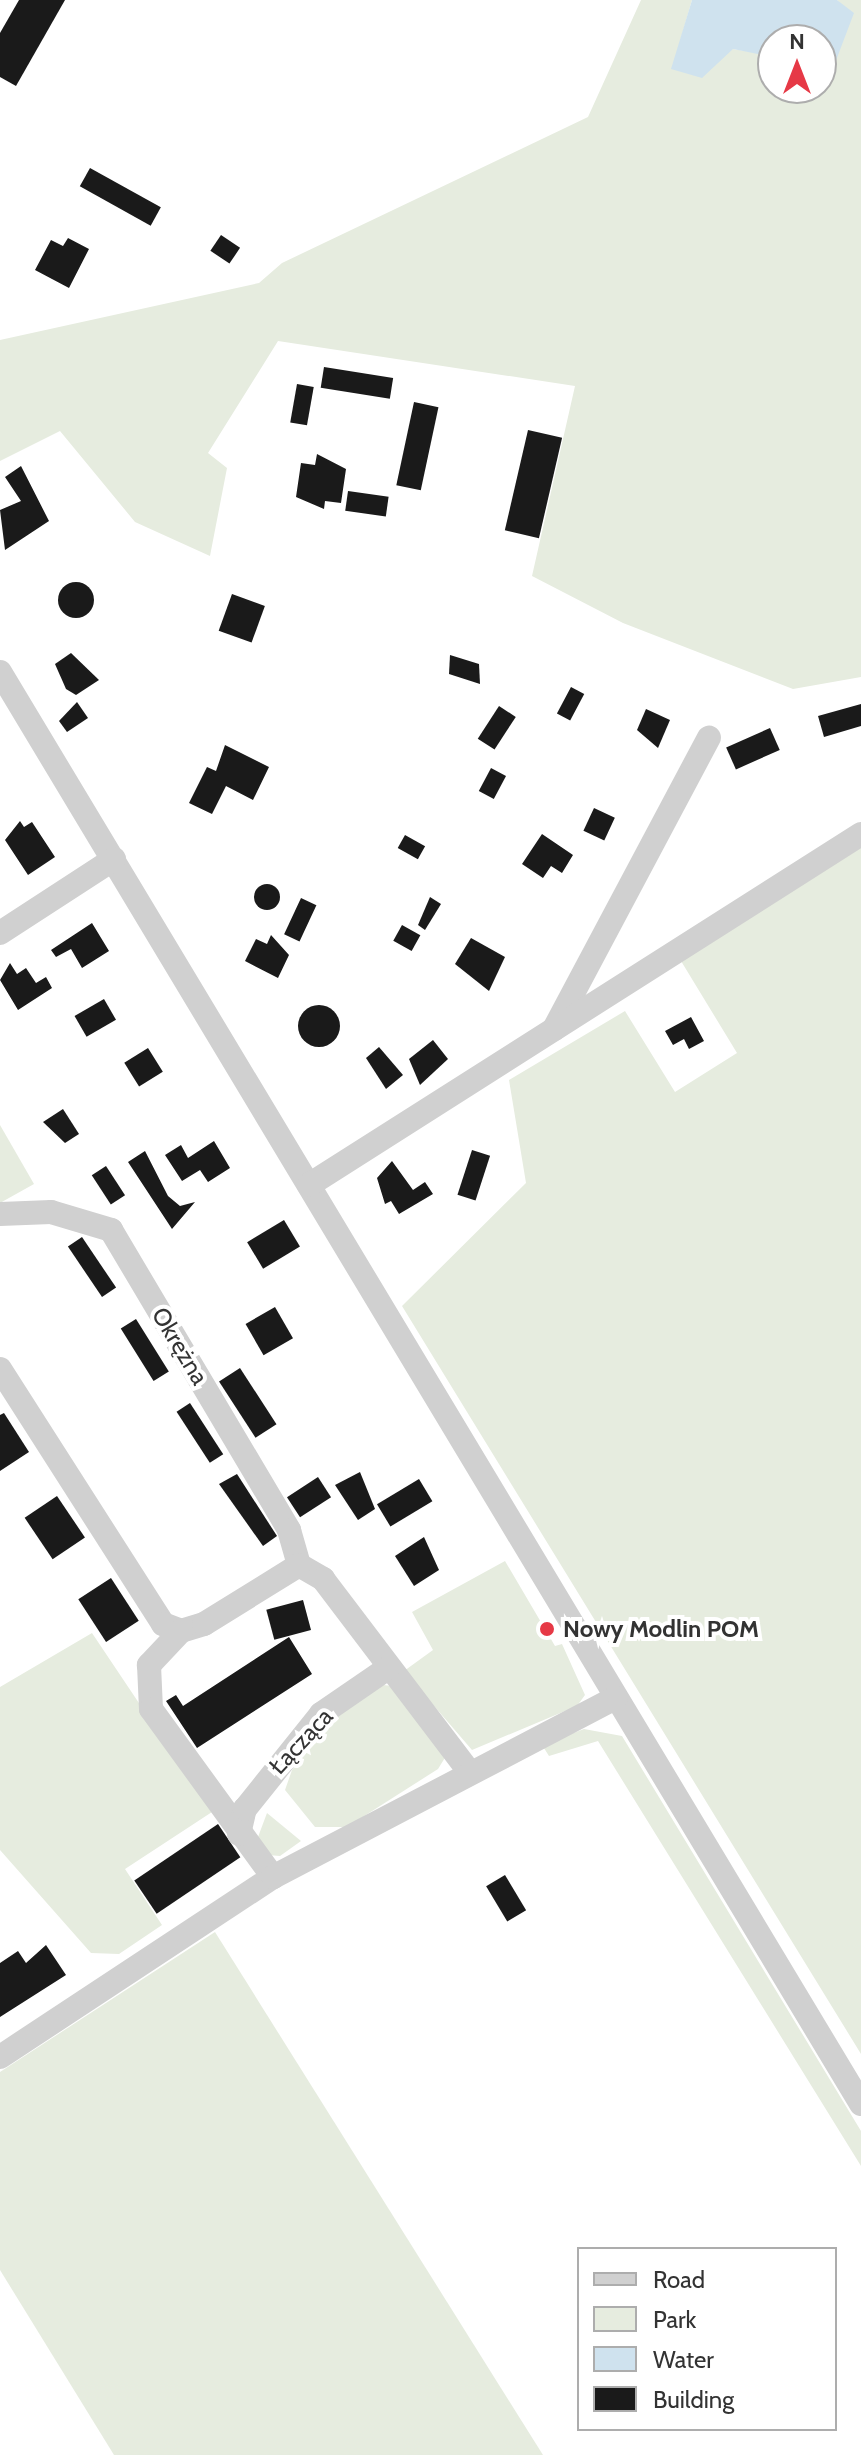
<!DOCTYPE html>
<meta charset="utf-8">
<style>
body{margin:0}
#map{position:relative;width:861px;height:2455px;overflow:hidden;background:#fff;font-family:Cabin,sans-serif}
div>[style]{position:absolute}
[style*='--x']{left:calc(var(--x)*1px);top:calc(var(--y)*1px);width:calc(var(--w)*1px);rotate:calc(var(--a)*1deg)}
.green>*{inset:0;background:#e6ecdf}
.water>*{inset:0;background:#cfe2ee}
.building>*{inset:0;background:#1a1a1a;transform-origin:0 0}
.round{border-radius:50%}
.minor>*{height:24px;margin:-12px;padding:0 12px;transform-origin:12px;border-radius:12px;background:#d0d0d0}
.dots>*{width:22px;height:22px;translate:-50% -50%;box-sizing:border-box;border:4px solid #fff;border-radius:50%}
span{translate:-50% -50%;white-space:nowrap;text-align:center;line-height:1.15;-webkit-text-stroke:8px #fff;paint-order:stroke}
.street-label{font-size:24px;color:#333}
.poi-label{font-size:24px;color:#333;font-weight:700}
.left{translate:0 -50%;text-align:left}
.legend{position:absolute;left:577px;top:2247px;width:260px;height:184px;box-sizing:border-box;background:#fff;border:2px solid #adadad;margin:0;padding:10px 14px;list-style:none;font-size:24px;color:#333}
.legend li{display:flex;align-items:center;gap:16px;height:40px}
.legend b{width:40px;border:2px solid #adadad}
.north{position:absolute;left:757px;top:24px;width:80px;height:80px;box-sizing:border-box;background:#fff;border:2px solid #adadad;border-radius:50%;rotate:0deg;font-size:22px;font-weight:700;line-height:32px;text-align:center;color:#333}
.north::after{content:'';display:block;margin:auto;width:28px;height:36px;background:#e63946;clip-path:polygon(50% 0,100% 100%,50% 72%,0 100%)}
</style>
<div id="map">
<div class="green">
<i style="clip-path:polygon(641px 0,692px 0,672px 69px,733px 49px,771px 55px,773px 88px,821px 88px,832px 71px,842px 6px,837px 0,861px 0,861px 677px,793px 689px,623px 623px,532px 576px,575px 386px,278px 341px,208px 453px,227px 468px,210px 556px,135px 522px,60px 431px,0 461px,0 340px,259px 283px,282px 263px,588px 117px)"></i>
<i style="clip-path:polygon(861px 847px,861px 2054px,402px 1306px,526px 1183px,509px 1080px,625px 1011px,675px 1092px,737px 1053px,681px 961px)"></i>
<i style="clip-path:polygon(0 1125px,34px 1184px,0 1203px)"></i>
<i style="clip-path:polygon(505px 1561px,555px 1646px,562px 1644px,585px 1695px,577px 1706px,472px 1750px,404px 1671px,433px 1650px,412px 1612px)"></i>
<i style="clip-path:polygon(92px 1633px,212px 1812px,125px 1869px,162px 1925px,119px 1954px,91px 1953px,0 1850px,0 1687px)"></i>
<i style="clip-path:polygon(383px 1685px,393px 1686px,446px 1756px,438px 1769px,347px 1827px,315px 1827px,285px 1790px,292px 1770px,333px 1719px)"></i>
<i style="clip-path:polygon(584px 1729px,622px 1736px,861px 2131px,861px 2166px,598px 1741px,549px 1756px,542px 1745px)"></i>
<i style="clip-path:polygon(267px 1813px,301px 1841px,280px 1856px,268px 1855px,258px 1837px)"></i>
<i style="clip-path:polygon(215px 1932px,543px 2455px,114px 2455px,0 2270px,0 2072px)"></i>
</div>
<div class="water">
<i style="clip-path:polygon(692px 0,837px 0,854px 13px,832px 71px,821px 78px,821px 40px,773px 40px,773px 57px,733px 49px,702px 78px,671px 69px)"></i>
</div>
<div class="building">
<i style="clip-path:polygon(19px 0,65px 0,16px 86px,0 77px,0 33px)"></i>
<i style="left:90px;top:168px;width:81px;height:21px;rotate:29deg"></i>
<i style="left:221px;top:235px;width:23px;height:19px;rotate:34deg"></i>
<i style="clip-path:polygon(68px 238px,89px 249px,69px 288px,35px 270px,51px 240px,63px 246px)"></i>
<i style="left:324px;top:367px;width:70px;height:21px;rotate:9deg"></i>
<i style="left:297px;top:384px;width:17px;height:39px;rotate:10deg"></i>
<i style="left:414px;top:402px;width:25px;height:85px;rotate:12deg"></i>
<i style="left:528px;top:430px;width:35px;height:103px;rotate:13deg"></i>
<i style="clip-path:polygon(317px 454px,346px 469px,341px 503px,325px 501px,324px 509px,296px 497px,301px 463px,315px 465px)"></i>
<i style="clip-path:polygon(21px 466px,49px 521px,5px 550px,0 510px,21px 501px,5px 477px)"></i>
<i style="left:348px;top:491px;width:41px;height:20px;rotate:8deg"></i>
<i class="round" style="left:58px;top:582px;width:36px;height:36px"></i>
<i style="left:232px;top:594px;width:35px;height:39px;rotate:20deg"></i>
<i style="clip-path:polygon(71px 653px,99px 680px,76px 695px,66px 689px,55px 664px)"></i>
<i style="clip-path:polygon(450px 655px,479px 664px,480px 684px,449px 674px)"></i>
<i style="left:571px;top:687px;width:15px;height:30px;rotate:28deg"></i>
<i style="clip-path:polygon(77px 702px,88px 718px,67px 732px,59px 721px)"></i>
<i style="clip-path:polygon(861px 704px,861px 726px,824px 737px,818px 716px)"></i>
<i style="left:499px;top:706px;width:20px;height:39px;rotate:33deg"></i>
<i style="clip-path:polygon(646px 709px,670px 720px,658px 748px,637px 730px)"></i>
<i style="left:770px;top:728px;width:24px;height:48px;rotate:66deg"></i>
<i style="clip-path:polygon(225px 745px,269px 767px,253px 800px,226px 786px,212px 814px,189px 803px,207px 767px,216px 771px)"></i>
<i style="left:491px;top:768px;width:17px;height:26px;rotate:28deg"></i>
<i style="left:594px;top:808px;width:23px;height:25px;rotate:25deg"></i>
<i style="clip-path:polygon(20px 821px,24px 827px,32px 822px,55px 857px,28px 875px,5px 840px)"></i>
<i style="clip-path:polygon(542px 834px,573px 855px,562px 873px,551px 866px,543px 878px,522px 864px)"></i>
<i style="left:405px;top:835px;width:23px;height:15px;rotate:29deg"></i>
<i class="round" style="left:254px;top:884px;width:26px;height:26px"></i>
<i style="clip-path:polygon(430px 897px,441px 904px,425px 930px,418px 925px)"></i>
<i style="left:301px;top:898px;width:17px;height:40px;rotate:25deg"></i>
<i style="clip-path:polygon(92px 923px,109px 951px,82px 968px,71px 949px,56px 957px,51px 950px)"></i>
<i style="left:402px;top:925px;width:21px;height:18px;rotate:29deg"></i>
<i style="clip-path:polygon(271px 935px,289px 955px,278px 978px,245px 961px,256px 939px,267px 944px)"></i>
<i style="clip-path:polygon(471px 938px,505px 957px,489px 991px,455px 964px)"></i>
<i style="clip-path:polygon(10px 963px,17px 974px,26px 968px,36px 983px,46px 977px,52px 988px,18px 1010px,0 980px)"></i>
<i style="left:104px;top:999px;width:24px;height:34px;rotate:60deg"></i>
<i class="round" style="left:298px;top:1005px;width:42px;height:42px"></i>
<i style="clip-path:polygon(691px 1017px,704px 1041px,689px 1049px,684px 1039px,673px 1045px,665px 1031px)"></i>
<i style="clip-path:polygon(433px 1040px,448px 1059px,420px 1085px,409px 1059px)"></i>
<i style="clip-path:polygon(379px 1047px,403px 1075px,386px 1089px,366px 1058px)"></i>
<i style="left:148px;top:1048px;width:28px;height:28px;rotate:58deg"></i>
<i style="clip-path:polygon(63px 1109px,79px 1134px,65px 1143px,43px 1122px)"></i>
<i style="clip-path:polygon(214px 1141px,230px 1168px,208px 1182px,200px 1170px,182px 1181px,165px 1155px,181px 1145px,188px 1158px)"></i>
<i style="left:472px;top:1150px;width:19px;height:47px;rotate:18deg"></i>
<i style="clip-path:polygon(145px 1151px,168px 1196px,180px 1206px,195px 1202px,172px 1229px,128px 1162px)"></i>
<i style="clip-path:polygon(392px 1161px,413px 1190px,425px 1182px,433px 1194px,399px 1214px,391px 1201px,385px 1204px,377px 1178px)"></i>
<i style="left:106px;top:1166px;width:35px;height:17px;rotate:57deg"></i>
<i style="left:284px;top:1220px;width:31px;height:43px;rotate:59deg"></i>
<i style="left:82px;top:1237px;width:61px;height:17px;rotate:56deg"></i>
<i style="left:275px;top:1307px;width:36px;height:34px;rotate:60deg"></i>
<i style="left:136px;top:1319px;width:62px;height:18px;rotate:58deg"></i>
<i style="left:240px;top:1368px;width:67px;height:25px;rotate:57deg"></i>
<i style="left:190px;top:1403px;width:61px;height:16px;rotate:57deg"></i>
<i style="clip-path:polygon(4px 1413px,29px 1452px,0 1471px,0 1415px)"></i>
<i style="clip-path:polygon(360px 1472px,375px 1509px,358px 1520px,335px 1485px)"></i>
<i style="clip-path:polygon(237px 1474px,277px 1536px,263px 1546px,219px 1484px)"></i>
<i style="left:318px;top:1477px;width:24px;height:37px;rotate:57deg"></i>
<i style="left:419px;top:1479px;width:26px;height:49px;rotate:59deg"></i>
<i style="left:57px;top:1496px;width:50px;height:39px;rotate:56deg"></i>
<i style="clip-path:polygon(424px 1537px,439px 1570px,414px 1586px,395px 1556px)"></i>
<i style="left:111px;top:1578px;width:51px;height:39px;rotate:57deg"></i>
<i style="left:303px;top:1600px;width:31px;height:38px;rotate:75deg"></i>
<i style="clip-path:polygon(289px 1637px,312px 1674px,197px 1748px,166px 1701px,176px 1695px,183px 1706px)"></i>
<i style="left:218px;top:1824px;width:40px;height:101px;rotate:56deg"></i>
<i style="left:505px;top:1875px;width:41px;height:22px;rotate:59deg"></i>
<i style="clip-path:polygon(46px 1945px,66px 1975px,0 2017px,0 1963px,18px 1951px,26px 1963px)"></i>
</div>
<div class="minor">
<i style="--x:0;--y:672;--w:1671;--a:58.98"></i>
<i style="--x:0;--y:933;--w:136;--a:-33"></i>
<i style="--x:554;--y:1029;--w:330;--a:-62"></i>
<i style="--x:309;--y:1185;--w:654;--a:-32.45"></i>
<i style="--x:0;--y:1214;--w:51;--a:-2.2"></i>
<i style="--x:51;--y:1212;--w:63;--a:16.7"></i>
<i style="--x:111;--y:1230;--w:349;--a:59.3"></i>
<i style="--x:289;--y:1530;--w:36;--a:74"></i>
<i style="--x:299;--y:1565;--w:28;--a:30"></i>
<i style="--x:323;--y:1579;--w:241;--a:52.8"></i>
<i style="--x:0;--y:1369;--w:303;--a:57.4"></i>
<i style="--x:163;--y:1624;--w:19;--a:21"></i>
<i style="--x:181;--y:1631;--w:24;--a:-17"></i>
<i style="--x:204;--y:1624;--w:112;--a:-31.8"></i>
<i style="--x:181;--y:1631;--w:47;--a:133.3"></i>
<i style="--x:149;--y:1665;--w:44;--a:87.4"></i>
<i style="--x:151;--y:1709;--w:208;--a:54"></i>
<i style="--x:239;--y:1834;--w:26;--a:-77"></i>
<i style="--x:245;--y:1809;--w:122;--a:-51.3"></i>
<i style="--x:321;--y:1714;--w:81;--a:-34.5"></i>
<i style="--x:0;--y:2057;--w:327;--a:-33.4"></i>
<i style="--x:273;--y:1877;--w:387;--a:-27.6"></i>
</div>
<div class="dots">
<i style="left:547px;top:1629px;background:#e63946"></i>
</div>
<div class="street-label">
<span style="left:180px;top:1346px;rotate:59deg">Okrężna</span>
<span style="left:301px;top:1741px;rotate:-47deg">Łącząca</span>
</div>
<div class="poi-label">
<span class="left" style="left:563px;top:1629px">Nowy Modlin POM</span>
</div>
<ul class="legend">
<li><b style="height:10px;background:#d0d0d0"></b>Road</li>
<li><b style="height:22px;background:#e6ecdf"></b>Park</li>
<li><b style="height:22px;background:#cfe2ee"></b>Water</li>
<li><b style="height:22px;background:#1a1a1a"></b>Building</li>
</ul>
<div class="north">N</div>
</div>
